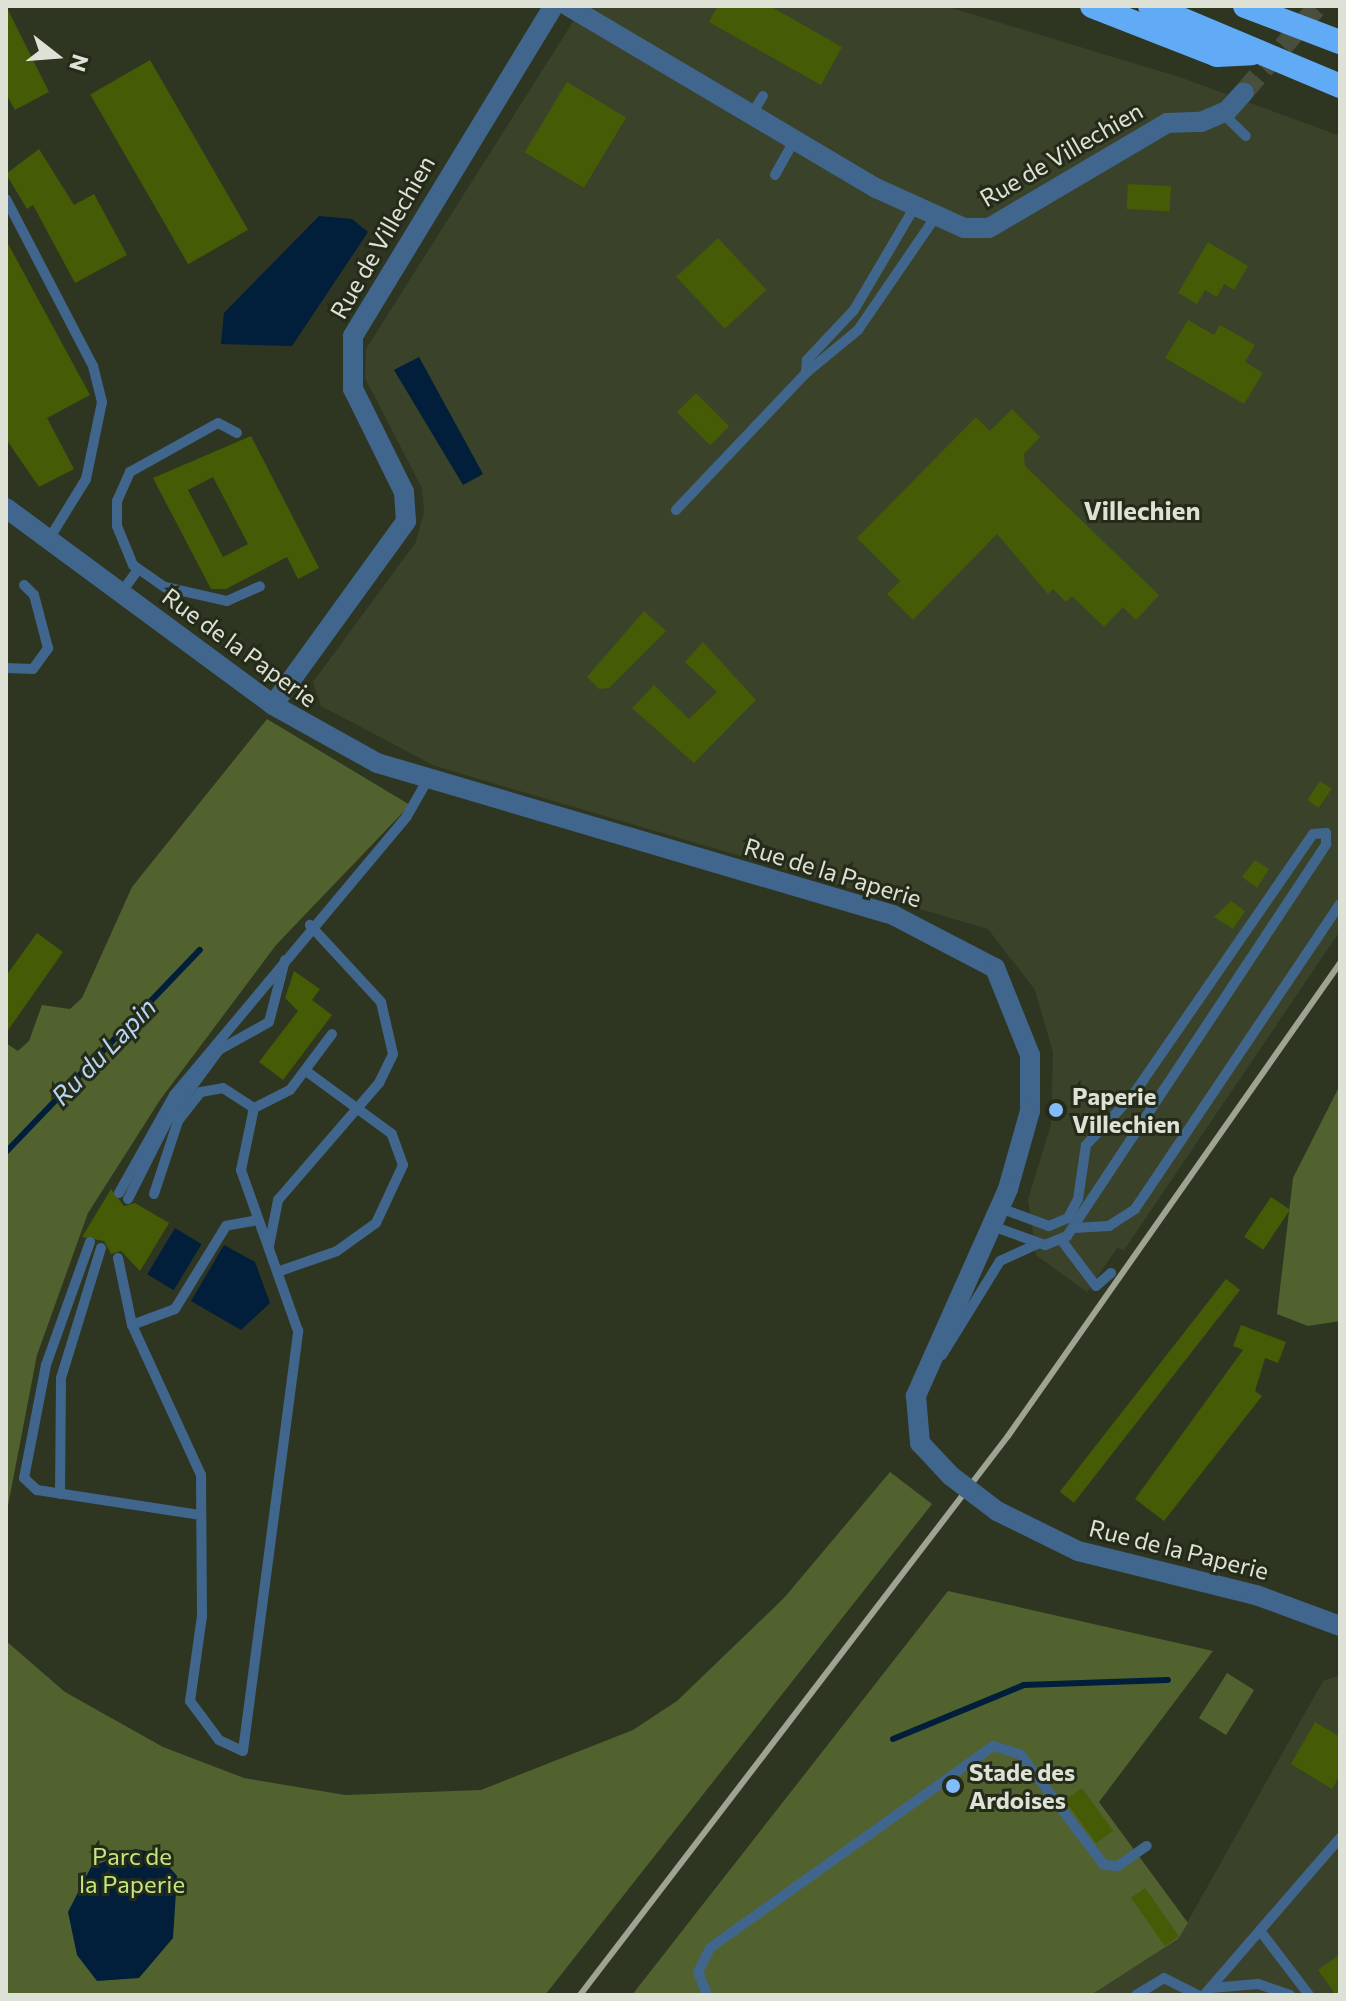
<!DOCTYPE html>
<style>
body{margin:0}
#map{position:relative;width:1346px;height:2001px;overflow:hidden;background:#2e3622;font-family:Commissioner,sans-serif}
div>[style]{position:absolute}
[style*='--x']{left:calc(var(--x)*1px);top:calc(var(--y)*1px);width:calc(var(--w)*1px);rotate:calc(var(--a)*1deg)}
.built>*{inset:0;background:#3a432a}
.green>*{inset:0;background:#51622f;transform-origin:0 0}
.water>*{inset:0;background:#011e3a;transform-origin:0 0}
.stream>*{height:6px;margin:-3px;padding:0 3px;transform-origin:3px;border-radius:3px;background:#011e3a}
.building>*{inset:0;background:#455b05;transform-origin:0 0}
.minor-tunnel>*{height:20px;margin-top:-10px;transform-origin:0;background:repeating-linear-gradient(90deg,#48503d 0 20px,transparent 0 30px)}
.service>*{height:10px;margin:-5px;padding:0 5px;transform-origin:5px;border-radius:5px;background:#41668d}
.minor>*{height:20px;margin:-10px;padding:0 10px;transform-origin:10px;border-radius:10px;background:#41668d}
.motorway>*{height:24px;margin:-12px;padding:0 12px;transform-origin:12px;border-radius:12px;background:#60aaf6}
.rail>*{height:6px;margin:-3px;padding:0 3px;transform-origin:3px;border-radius:3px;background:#9ea394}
.minor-bridge>*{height:20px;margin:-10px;padding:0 10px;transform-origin:10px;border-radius:10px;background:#41668d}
.dots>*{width:22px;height:22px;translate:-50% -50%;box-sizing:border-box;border:4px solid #252b19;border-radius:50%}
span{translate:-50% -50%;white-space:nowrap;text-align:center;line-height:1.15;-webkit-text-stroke:6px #252b19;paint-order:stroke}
.street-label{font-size:24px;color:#dee2d6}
.poi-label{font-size:24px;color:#dee2d6;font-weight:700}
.left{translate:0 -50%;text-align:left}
.park-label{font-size:24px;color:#c3e77f}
.neighbourhood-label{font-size:26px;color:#dee2d6;font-weight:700}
.water-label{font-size:26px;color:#b8d5f5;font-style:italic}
.frame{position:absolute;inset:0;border:8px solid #dee2d6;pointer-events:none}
.north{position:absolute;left:16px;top:16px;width:80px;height:80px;-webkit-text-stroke:6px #252b19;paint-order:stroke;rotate:107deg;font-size:22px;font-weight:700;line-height:32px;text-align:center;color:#dee2d6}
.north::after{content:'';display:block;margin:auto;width:28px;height:36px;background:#dee2d6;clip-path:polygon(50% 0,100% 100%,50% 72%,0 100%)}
</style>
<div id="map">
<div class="built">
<i style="clip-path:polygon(583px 6px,945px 6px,1182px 78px,1340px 136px,1340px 931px,1124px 1250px,1117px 1248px,1087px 1292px,1036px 1255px,1028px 1199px,1051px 1125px,1053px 1052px,1035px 990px,988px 929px,435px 766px,321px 706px,313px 682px,416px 542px,424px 512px,422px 488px,365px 378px,366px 349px)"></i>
<i style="clip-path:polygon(1340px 1675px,1340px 1995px,1091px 1995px,1178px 1939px,1323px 1681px)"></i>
</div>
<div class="green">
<i style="clip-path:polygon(267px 719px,410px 805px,276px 945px,160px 1100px,88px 1213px,37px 1355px,6px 1516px,6px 1043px,18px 1051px,29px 1041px,42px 1005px,70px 1009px,82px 998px,132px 887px)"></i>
<i style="clip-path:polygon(1340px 1085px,1340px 1321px,1308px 1326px,1277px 1314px,1293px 1178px)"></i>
<i style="clip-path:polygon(890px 1472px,932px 1504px,545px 1995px,6px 1995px,6px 1641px,65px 1692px,163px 1747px,244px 1778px,345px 1795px,481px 1790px,633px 1730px,677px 1701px,784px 1598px)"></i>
<i style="clip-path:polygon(948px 1591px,1213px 1651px,1099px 1802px,1188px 1923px,1178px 1939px,1091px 1995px,632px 1995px)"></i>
<i style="left:1227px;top:1673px;width:32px;height:53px;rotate:32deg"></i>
</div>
<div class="water">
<i style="clip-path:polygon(319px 216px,352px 219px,368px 232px,292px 346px,221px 344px,224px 313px)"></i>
<i style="clip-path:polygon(419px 357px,483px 474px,463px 485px,394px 370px)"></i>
<i style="left:175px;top:1228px;width:31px;height:54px;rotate:31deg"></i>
<i style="clip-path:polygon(224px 1245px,255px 1262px,270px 1303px,241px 1330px,191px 1301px)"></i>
<i style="clip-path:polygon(135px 1849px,157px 1853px,177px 1876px,173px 1938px,139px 1978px,97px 1981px,77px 1955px,68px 1912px,91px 1867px)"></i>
</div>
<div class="stream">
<i style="--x:6;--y:1152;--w:280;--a:-46.2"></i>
<i style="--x:893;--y:1739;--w:142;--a:-22.4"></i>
<i style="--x:1024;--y:1685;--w:144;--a:-2"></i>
</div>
<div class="building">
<i style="clip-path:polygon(6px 6px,49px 92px,15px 110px,6px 94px)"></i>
<i style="clip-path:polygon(718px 6px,770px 6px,842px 47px,821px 85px,709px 22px)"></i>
<i style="left:150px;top:60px;width:196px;height:69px;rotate:60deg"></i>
<i style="left:567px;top:82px;width:69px;height:82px;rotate:31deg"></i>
<i style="clip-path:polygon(39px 149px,74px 205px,94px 194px,127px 255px,75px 283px,33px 205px,27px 209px,6px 174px)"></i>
<i style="left:1128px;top:184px;width:43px;height:25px;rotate:3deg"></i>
<i style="left:718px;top:238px;width:71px;height:57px;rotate:47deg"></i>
<i style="clip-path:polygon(6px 240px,90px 395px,47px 418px,74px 469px,39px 487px,6px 439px)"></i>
<i style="clip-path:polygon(1208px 242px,1248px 266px,1234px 290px,1224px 284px,1217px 297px,1205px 290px,1197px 304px,1178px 293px)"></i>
<i style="clip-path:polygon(1188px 320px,1214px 335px,1220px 325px,1255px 345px,1245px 362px,1263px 373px,1244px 404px,1165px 358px)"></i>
<i style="left:696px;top:393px;width:47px;height:27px;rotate:45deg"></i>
<i style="clip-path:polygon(1012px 409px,1040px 437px,1024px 454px,1025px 466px,1159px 595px,1136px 620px,1123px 607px,1104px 627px,1072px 596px,1066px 602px,1053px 589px,1048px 594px,997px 534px,913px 620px,887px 594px,900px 581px,857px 538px,976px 417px,990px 431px)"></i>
<i style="clip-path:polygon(evenodd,251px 436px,319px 568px,298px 579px,287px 557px,226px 589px,211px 589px,153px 478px,251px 436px,213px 477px,248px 544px,223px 557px,188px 490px,213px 477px)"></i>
<i style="clip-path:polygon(644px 611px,666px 631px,609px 688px,599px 689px,587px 677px)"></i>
<i style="clip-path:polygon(703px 642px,756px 700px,694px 763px,632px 708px,654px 685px,689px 719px,717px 692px,685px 662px)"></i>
<i style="left:1320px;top:781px;width:14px;height:23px;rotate:34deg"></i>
<i style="clip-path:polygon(1255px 860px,1269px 869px,1257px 888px,1242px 877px)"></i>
<i style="clip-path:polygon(1231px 901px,1245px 911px,1233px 929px,1214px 917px)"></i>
<i style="clip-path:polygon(37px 933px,63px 952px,6px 1033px,6px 976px)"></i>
<i style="clip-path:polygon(294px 971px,320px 989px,312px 1000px,332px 1015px,283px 1080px,259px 1062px,298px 1011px,285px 998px)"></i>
<i style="clip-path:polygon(111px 1189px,124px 1206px,135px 1203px,169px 1223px,140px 1271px,121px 1251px,111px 1254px,104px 1241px,82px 1237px)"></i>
<i style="left:1271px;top:1197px;width:23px;height:48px;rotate:34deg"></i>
<i style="left:1226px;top:1279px;width:18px;height:270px;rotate:38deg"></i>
<i style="clip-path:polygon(1241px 1325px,1286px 1342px,1278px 1363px,1265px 1358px,1255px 1391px,1262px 1396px,1164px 1521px,1135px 1499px,1243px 1350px,1233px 1346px)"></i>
<i style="clip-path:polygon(1315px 1722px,1340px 1737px,1340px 1775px,1332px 1789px,1291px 1764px)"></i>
<i style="left:1082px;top:1788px;width:53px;height:21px;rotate:54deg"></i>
<i style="left:1145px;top:1888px;width:59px;height:17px;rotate:55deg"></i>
<i style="clip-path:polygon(1340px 1954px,1340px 1995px,1336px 1995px,1318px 1970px)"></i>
</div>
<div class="minor-tunnel">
<i style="--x:1244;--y:92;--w:113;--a:-49.3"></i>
</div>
<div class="service">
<i style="--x:1222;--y:113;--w:33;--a:44"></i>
<i style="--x:752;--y:114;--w:21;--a:-59"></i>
<i style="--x:775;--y:175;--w:41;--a:-60.9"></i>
<i style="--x:6;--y:199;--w:188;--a:62.5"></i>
<i style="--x:93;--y:366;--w:37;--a:76"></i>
<i style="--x:102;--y:402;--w:79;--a:101.7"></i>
<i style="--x:86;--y:479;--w:70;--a:121.7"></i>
<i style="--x:806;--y:373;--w:13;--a:-86"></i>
<i style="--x:807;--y:360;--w:69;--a:-46.8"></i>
<i style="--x:854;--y:310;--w:118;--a:-59.5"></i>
<i style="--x:237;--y:433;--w:21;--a:-152"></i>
<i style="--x:218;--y:423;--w:101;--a:150.9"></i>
<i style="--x:130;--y:472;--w:32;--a:114"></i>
<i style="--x:117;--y:501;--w:25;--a:90"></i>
<i style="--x:117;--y:526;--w:42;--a:67.7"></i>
<i style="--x:133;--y:565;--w:39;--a:35"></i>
<i style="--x:165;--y:587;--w:64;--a:12.7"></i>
<i style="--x:227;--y:601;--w:36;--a:-24"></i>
<i style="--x:676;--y:510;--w:189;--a:-46.5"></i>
<i style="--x:806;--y:373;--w:67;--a:-39.6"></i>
<i style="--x:858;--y:330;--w:135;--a:-55.6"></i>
<i style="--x:121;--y:593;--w:29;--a:-54"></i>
<i style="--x:6;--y:668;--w:27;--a:2"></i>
<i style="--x:33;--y:669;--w:26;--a:-54"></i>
<i style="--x:48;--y:648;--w:55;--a:-104.8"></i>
<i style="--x:34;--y:595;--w:14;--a:-135"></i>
<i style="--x:254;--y:1108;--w:40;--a:-26.6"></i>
<i style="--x:290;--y:1090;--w:70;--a:-53.1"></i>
<i style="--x:119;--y:1193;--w:112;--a:-60.7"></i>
<i style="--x:174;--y:1095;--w:363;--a:-50.1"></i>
<i style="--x:407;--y:816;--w:40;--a:-60.3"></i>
<i style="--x:154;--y:1194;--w:77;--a:-71.8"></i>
<i style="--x:178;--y:1121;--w:37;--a:-52"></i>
<i style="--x:201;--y:1092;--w:22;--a:-10"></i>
<i style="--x:223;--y:1088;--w:37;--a:33"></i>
<i style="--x:128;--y:1199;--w:91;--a:-63.2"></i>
<i style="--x:169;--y:1118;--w:84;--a:-53.7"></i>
<i style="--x:219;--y:1050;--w:57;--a:-29.2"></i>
<i style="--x:269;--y:1022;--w:64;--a:-75.5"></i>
<i style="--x:253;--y:1221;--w:27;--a:170"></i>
<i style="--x:226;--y:1226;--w:97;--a:121.6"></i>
<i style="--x:175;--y:1309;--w:46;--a:159.6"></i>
<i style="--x:132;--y:1325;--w:165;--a:65.3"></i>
<i style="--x:201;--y:1475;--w:141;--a:89.6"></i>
<i style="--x:202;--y:1616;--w:86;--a:98"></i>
<i style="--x:190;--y:1701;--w:49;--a:53.4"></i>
<i style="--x:219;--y:1740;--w:26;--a:25"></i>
<i style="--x:243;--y:1751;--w:424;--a:-82.5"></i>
<i style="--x:298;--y:1331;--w:171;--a:-109.5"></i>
<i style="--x:241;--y:1170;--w:63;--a:-78.2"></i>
<i style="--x:992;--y:1226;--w:56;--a:19.7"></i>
<i style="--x:1045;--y:1245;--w:24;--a:-22"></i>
<i style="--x:1067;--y:1236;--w:470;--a:-56.5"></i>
<i style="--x:1326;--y:844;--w:11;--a:-90"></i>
<i style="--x:1326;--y:833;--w:13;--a:176"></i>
<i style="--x:1313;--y:834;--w:317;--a:124.6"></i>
<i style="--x:1133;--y:1095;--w:69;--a:133.2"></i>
<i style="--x:1086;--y:1145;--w:55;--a:98.4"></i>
<i style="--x:1078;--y:1199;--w:21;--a:118"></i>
<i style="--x:1068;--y:1218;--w:21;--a:157"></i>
<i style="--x:1049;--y:1226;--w:52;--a:-159.8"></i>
<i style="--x:1073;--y:1228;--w:36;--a:-3"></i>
<i style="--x:1109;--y:1226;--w:31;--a:-33"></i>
<i style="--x:1135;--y:1209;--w:367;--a:-56.1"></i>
<i style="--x:1062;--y:1241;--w:56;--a:52.9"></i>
<i style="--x:1096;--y:1286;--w:20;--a:-41"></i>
<i style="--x:90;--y:1242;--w:131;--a:109.7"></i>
<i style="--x:46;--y:1365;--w:115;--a:101"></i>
<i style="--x:24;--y:1478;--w:18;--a:43"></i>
<i style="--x:37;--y:1490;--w:166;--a:8.7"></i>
<i style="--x:269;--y:1246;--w:47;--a:-78.9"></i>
<i style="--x:278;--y:1200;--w:155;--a:-49.2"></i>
<i style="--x:379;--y:1083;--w:32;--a:-64"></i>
<i style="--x:393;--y:1054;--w:53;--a:-103"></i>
<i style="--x:381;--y:1002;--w:105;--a:-132.7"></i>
<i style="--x:118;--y:1258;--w:68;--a:78.2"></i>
<i style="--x:280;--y:1271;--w:60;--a:-19.3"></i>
<i style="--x:337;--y:1251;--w:48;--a:-35.7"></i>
<i style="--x:376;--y:1223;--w:64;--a:-65"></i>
<i style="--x:403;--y:1165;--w:33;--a:-110"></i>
<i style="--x:392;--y:1134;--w:107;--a:-143.8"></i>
<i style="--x:942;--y:1355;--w:110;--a:-58.3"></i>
<i style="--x:1000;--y:1261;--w:41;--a:-24.7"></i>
<i style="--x:60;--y:1494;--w:116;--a:-89.5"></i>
<i style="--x:61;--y:1378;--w:136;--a:-72.9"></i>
<i style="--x:1261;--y:1932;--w:79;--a:52.7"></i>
<i style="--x:1211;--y:1988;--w:47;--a:-4.9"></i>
<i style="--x:1258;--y:1984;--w:34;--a:19"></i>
<i style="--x:707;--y:1995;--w:25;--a:-111"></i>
<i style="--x:698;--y:1972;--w:27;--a:-63"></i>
<i style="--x:710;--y:1948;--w:348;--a:-35.5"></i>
<i style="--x:993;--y:1746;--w:28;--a:17"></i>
<i style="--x:1020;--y:1754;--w:139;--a:52.9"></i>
<i style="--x:1104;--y:1865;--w:14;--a:4"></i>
<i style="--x:1118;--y:1866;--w:35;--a:-35"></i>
<i style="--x:1136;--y:1995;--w:33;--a:-31"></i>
<i style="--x:1164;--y:1978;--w:37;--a:27"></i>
<i style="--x:1204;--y:1995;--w:208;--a:-49.1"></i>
</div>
<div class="minor">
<i style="--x:568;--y:6;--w:358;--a:30.6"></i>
<i style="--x:876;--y:188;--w:97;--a:24.4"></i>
<i style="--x:964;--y:228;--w:25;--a:0"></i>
<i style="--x:989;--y:228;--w:207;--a:-30.5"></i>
<i style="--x:1167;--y:123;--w:34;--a:-2"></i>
<i style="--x:1201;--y:122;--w:28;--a:-23"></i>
<i style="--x:1227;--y:111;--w:25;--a:-48"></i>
<i style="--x:6;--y:508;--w:332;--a:36.4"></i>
<i style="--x:273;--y:705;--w:119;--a:29.1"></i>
<i style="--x:377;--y:763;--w:538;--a:16.41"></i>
<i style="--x:893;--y:915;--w:115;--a:27.5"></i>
<i style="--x:995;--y:968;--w:94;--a:68.1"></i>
<i style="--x:1030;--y:1055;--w:56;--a:90"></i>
<i style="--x:1030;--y:1111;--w:81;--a:105.8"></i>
<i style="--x:1008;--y:1189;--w:227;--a:114"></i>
<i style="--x:916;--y:1396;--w:47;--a:85.1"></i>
<i style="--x:920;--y:1443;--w:45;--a:46.8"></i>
<i style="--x:273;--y:705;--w:227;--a:-54.1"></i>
<i style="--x:406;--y:521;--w:29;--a:-94"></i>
<i style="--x:404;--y:492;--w:115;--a:-116.3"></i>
<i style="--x:353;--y:389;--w:53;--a:-90"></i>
<i style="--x:353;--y:336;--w:386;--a:-58.7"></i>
<i style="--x:997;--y:1511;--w:90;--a:26.3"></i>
<i style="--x:1078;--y:1551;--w:183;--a:13.9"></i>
<i style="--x:1256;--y:1595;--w:90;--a:20.3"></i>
</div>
<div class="motorway">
<i style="--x:1092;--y:6;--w:134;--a:21.4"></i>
<i style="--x:1217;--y:55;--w:35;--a:-3"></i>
<i style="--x:1150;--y:6;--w:206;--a:22.8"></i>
<i style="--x:1245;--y:6;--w:102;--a:20.8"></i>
</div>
<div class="rail">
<i style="--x:580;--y:1995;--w:704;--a:-52.56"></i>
<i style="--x:1008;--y:1436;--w:578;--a:-54.93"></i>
</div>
<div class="minor-bridge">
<i style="--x:951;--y:1476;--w:58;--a:37.3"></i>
</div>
<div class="dots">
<i style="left:1056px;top:1110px;background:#82bcfa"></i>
<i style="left:953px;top:1786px;background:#82bcfa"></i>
</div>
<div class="street-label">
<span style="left:1061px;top:154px;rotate:-30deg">Rue de Villechien</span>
<span style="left:382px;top:237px;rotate:-60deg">Rue de Villechien</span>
<span style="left:240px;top:647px;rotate:36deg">Rue de la Paperie</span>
<span style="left:833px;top:872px;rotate:17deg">Rue de la Paperie</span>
<span style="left:1179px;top:1549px;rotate:14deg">Rue de la Paperie</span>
</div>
<div class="poi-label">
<span class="left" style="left:1072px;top:1110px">Paperie<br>Villechien</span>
<span class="left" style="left:969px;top:1786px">Stade des<br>Ardoises</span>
</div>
<div class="park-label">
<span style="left:132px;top:1870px">Parc de<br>la Paperie</span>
</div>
<div class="neighbourhood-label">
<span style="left:1142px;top:510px">Villechien</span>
</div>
<div class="water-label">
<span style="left:103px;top:1051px;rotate:-46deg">Ru du Lapin</span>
</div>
<div class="frame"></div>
<div class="north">N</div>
</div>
